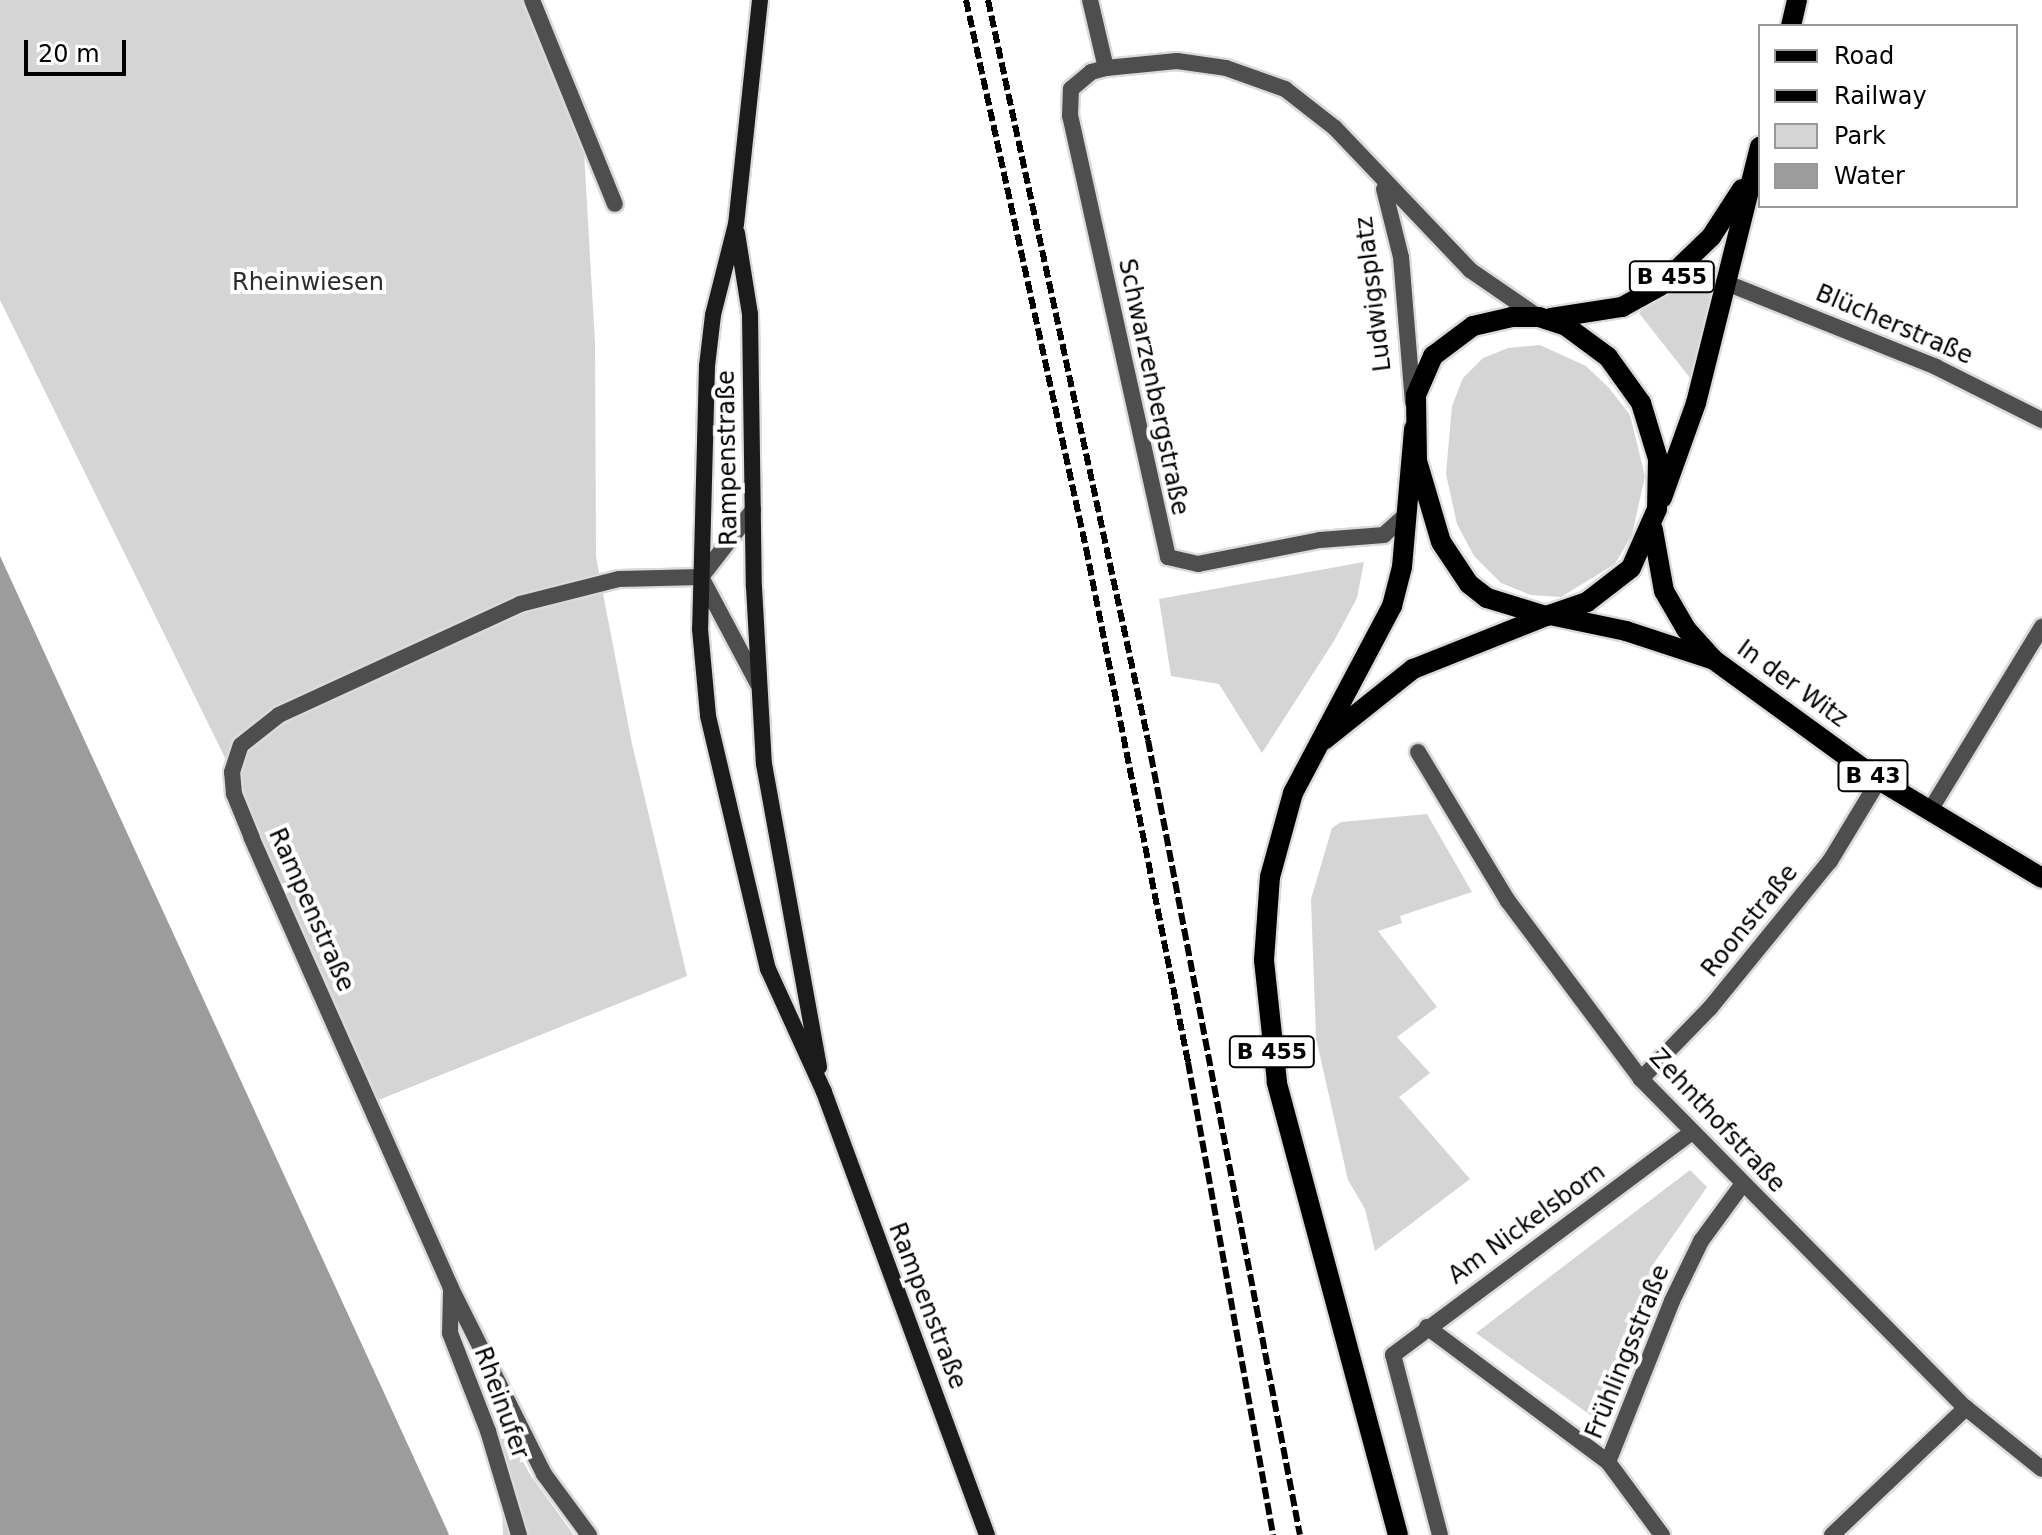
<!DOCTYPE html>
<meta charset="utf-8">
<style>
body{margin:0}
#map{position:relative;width:2042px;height:1535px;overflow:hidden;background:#fff;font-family:"DejaVu Sans",sans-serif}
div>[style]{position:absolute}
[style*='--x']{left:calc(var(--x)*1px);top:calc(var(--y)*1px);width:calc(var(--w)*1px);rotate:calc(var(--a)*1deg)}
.green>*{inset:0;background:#d5d5d5}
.water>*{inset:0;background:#9c9c9c}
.roads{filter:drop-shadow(2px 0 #dbdbdb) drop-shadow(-2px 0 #dbdbdb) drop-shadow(0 2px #dbdbdb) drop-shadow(0 -2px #dbdbdb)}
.street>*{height:16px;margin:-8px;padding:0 8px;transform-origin:8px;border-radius:8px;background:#4e4e4e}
.secondary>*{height:16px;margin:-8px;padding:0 8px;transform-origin:8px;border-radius:8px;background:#1b1b1b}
.primary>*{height:20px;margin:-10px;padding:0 10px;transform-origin:10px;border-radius:10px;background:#000}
.rail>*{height:6px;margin-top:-3px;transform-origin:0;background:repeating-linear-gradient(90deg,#000 0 12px,transparent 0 16px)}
span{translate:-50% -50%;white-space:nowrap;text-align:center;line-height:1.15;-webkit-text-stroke:8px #fff;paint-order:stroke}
.shield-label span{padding:2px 6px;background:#fff;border:2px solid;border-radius:6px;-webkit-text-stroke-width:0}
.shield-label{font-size:22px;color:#000;font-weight:700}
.park-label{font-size:24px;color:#2c2c2c}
.street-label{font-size:24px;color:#000}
.legend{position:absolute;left:1758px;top:24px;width:260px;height:184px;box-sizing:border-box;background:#fff;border:2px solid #999;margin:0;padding:10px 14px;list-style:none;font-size:24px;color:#000}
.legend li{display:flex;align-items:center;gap:16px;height:40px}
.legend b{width:40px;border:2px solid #999}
.scale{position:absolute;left:24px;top:40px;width:102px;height:36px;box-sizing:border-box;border:4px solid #000;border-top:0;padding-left:10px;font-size:24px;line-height:28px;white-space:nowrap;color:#000;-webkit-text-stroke:6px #fff;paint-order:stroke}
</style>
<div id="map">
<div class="green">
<i style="clip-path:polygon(0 0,532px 0,582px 117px,595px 343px,596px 557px,632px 744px,687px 976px,371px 1103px,232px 772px,0 300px)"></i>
<i style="clip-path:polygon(1701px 259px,1717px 267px,1690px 378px,1639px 313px)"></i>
<i style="clip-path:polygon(1540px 345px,1586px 366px,1609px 388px,1630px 415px,1645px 476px,1632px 535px,1615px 564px,1561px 597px,1531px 595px,1501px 583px,1474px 556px,1457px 524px,1446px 474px,1452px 406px,1463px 378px,1483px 358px,1508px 348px)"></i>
<i style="clip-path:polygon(1364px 562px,1357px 598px,1334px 641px,1262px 753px,1219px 684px,1171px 676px,1159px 599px)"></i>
<i style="clip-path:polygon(1427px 814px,1472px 892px,1400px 916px,1402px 923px,1378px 931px,1437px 1007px,1397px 1037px,1430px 1073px,1399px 1097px,1470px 1179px,1375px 1251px,1365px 1209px,1348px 1180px,1316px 1038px,1311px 899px,1332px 828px,1341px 822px)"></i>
<i style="clip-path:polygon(1690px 1170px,1707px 1187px,1654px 1263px,1600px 1422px,1476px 1333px)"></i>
<i style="clip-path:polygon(509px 1435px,529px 1473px,574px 1535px,503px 1535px,500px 1440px)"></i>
</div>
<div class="water">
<i style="clip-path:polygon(0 556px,447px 1530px,449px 1535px,0 1535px)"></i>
</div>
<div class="roads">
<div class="street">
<i style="--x:532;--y:0;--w:220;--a:67.9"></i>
<i style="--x:1090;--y:0;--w:70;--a:76.8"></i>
<i style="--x:1384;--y:189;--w:70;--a:76"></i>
<i style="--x:1401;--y:257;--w:146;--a:85.3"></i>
<i style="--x:1724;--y:282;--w:228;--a:21.8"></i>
<i style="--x:1936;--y:367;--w:119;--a:26.6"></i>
<i style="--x:1407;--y:514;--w:31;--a:138"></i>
<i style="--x:1384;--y:535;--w:64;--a:175.5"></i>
<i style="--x:1320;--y:540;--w:124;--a:168.9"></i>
<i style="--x:1198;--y:564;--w:31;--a:-167"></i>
<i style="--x:1168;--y:557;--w:452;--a:-102.5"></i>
<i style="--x:1070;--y:116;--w:27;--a:-88"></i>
<i style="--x:1071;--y:89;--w:26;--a:-40"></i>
<i style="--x:1091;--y:72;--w:16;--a:-15"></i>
<i style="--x:1106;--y:68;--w:71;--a:-5.6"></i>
<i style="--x:1177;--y:61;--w:49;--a:8.1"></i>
<i style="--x:1226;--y:68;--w:63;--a:19.6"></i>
<i style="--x:1285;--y:89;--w:63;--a:38"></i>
<i style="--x:1335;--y:128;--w:196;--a:46.4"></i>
<i style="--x:1470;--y:270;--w:81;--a:34.5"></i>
<i style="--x:701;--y:577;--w:121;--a:62"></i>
<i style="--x:701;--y:577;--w:85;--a:-52.2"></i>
<i style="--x:1418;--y:752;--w:174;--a:58.9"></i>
<i style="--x:1508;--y:901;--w:222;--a:53.2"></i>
<i style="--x:1641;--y:1079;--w:462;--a:45.4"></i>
<i style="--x:1966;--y:1408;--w:97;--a:38.8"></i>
<i style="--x:1929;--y:812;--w:217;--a:-58.6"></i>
<i style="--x:1641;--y:1079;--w:99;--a:-45.8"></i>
<i style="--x:1710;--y:1008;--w:190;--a:-50.8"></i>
<i style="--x:1830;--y:861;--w:95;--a:-58.8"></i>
<i style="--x:451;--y:1292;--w:41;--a:91.4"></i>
<i style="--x:450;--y:1333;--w:105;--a:68.8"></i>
<i style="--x:488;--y:1431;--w:109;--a:73.4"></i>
<i style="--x:1427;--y:1327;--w:226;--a:36.7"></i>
<i style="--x:1608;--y:1462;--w:91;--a:53.5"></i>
<i style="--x:1608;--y:1462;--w:173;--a:-68.3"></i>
<i style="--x:1672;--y:1301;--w:67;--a:-64.2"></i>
<i style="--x:1701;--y:1241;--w:69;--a:-53.8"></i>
<i style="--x:589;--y:1535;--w:76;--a:-126.4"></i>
<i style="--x:544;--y:1474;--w:208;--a:-116.6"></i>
<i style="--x:451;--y:1288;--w:492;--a:-113.9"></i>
<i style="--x:252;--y:838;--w:48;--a:-112.2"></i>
<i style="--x:234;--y:794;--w:22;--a:-95"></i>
<i style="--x:232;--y:772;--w:28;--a:-72"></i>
<i style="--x:241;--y:745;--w:48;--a:-38.3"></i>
<i style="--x:279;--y:715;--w:265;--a:-24.7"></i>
<i style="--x:520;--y:604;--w:102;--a:-14.2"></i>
<i style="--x:619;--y:579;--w:82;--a:-1.4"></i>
<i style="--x:1440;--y:1535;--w:186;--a:-104.6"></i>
<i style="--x:1393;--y:1355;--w:370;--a:-36.7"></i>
<i style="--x:1832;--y:1535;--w:185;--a:-43.5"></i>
</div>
<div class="secondary">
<i style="--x:760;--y:0;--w:225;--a:96.1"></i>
<i style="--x:736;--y:224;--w:94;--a:104.2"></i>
<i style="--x:713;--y:315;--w:51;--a:96.7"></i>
<i style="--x:707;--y:366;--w:263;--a:91.5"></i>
<i style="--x:700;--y:629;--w:87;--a:84.7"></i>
<i style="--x:708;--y:716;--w:260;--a:76.7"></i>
<i style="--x:768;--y:969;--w:135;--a:65.5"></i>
<i style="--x:824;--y:1092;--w:472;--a:69.8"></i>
<i style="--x:737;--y:233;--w:82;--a:80.9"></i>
<i style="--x:750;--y:314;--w:273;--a:89.2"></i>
<i style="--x:754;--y:587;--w:177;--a:86.8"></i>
<i style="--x:764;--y:764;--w:308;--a:79.7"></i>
</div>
<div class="primary">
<i style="--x:1791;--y:26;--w:27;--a:-77"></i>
<i style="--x:1511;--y:317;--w:28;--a:0"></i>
<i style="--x:1539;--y:317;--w:28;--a:18"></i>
<i style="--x:1566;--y:326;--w:52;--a:36.4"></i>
<i style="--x:1608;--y:357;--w:57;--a:54.3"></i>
<i style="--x:1641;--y:403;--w:59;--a:73.1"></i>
<i style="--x:1658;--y:459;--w:50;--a:91.1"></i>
<i style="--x:1657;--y:509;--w:64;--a:113.8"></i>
<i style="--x:1631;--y:568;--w:56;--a:142.3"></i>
<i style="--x:1587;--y:602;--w:43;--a:161.1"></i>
<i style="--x:1546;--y:616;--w:62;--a:-163"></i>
<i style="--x:1487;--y:598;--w:23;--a:-142"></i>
<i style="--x:1469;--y:584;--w:50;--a:-123.7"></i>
<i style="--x:1441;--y:542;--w:84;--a:-106.5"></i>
<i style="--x:1417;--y:461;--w:66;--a:-90.9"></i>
<i style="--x:1416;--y:395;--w:43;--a:-66.4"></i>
<i style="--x:1433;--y:356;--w:50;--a:-36.9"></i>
<i style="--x:1473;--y:326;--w:39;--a:-13"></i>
<i style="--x:1551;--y:318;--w:72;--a:-8.8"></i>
<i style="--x:1622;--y:307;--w:43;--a:-28.9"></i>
<i style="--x:1660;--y:286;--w:71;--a:-43.9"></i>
<i style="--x:1711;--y:237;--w:57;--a:-57.1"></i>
<i style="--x:1662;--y:498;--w:101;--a:-70.3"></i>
<i style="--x:1696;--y:403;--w:264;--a:-76"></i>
<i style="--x:1653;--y:530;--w:62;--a:79.8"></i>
<i style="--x:1664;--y:591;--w:44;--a:59.9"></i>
<i style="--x:1686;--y:629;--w:42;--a:47.9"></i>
<i style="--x:1714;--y:660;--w:204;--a:36"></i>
<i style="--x:1879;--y:780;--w:190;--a:31"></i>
<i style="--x:1550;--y:615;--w:78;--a:11.9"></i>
<i style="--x:1626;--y:631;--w:93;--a:18.2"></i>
<i style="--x:1324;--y:740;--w:114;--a:-38.6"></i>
<i style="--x:1413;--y:669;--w:143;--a:-21.7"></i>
<i style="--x:1398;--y:1535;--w:469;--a:-105"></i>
<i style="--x:1277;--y:1082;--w:123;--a:-96.1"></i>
<i style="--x:1264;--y:960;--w:83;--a:-85.9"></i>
<i style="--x:1270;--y:877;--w:87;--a:-74.7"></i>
<i style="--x:1293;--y:793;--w:212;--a:-62.1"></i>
<i style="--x:1392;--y:606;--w:40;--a:-75.6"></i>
<i style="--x:1402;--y:567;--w:139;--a:-85"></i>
</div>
</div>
<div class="rail">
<i style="--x:966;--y:0;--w:561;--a:77.65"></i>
<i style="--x:1086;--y:548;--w:524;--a:78.78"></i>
<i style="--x:1188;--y:1062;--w:481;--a:79.8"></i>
<i style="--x:988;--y:0;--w:757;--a:77.8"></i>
<i style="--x:1148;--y:740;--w:809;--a:79.18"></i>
</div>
<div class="shield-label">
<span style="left:1672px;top:277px">B 455</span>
<span style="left:1873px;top:776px">B 43</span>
<span style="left:1272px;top:1052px">B 455</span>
</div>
<div class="park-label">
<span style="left:308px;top:283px">Rheinwiesen</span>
</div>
<div class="street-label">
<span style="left:1374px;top:294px;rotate:-97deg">Ludwigsplatz</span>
<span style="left:1894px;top:325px;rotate:23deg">Blücherstraße</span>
<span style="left:1153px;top:387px;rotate:78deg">Schwarzenbergstraße</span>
<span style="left:728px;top:458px;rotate:-91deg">Rampenstraße</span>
<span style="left:1792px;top:684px;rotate:36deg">In der Witz</span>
<span style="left:311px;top:910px;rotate:66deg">Rampenstraße</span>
<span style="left:1750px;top:921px;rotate:-51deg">Roonstraße</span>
<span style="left:1717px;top:1121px;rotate:47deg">Zehnthofstraße</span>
<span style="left:1527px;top:1224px;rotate:-36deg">Am Nickelsborn</span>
<span style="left:927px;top:1306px;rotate:69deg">Rampenstraße</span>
<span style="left:1628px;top:1352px;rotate:-68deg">Frühlingsstraße</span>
<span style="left:501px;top:1403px;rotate:70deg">Rheinufer</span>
</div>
<ul class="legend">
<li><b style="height:10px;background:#000"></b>Road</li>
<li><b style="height:10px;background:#000"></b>Railway</li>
<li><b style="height:22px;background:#d5d5d5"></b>Park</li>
<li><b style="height:22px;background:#9c9c9c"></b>Water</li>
</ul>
<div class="scale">20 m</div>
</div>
